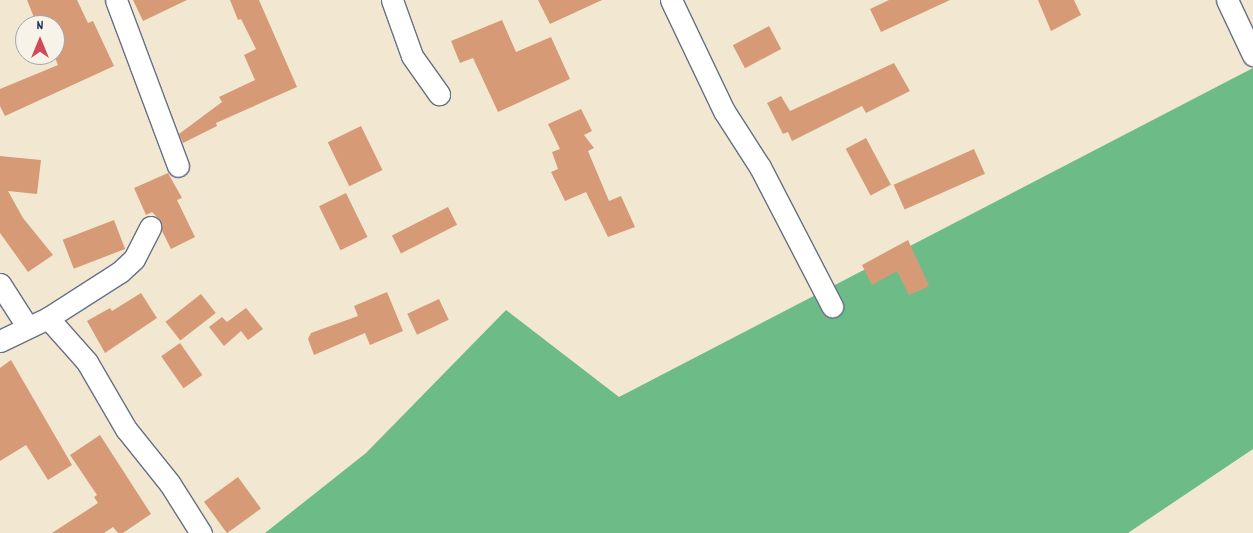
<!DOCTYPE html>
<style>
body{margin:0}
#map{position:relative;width:1253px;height:533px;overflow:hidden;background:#f2e8d1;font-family:Dekko,sans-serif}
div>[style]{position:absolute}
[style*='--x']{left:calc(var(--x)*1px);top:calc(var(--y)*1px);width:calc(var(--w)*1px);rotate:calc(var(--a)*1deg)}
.forest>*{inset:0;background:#6dbc87}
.building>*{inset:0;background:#d69b76;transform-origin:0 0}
.roads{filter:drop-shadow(1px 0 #667086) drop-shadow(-1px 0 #667086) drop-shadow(0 1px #667086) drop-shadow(0 -1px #667086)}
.minor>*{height:21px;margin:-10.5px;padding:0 10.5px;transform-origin:10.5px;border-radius:10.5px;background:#fff}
span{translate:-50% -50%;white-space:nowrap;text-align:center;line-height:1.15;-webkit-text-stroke:4px #f7f3e8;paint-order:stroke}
.north{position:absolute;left:15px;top:15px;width:50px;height:50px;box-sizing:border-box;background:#f7f3e8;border:1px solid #9fa5b1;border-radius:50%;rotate:0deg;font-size:14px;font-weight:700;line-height:20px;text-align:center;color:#1b2f5e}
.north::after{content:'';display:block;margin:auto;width:18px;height:22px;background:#d1495b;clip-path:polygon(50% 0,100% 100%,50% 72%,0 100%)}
</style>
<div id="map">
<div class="forest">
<i style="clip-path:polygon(1253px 68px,1253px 449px,1128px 533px,265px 533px,366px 453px,506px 310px,619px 397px)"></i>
</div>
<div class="building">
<i style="clip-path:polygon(27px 0,77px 0,88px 23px,93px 21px,114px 66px,5px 116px,0 106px,0 89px,58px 65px,55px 58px,55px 25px,37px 25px)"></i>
<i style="clip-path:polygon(133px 0,187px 0,143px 21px)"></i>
<i style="clip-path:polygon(230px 0,259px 0,297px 87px,216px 123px,217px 126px,183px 143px,179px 134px,222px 102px,219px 97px,255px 80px,244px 55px,256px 49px,241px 19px,238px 20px)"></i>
<i style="clip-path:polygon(538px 0,602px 0,550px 24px)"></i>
<i style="clip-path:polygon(889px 0,950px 0,881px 32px,870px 9px)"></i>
<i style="clip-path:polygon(1038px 0,1074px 0,1081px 15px,1051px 31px)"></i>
<i style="clip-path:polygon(502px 20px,516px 52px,551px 37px,570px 79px,498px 112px,473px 58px,460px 63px,451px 41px)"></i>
<i style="left:769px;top:26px;width:26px;height:41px;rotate:62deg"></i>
<i style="clip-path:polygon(894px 63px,910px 91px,866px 113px,862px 106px,792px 141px,788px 132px,783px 134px,767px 103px,781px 96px,790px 111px)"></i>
<i style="clip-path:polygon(581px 109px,592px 131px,584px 135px,594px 148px,588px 151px,609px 201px,621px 196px,635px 227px,608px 237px,586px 192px,565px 201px,551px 172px,558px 169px,552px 152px,560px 149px,548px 124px)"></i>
<i style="left:361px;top:126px;width:49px;height:37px;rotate:64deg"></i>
<i style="left:866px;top:138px;width:53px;height:23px;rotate:62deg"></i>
<i style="left:974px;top:149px;width:27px;height:88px;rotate:66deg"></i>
<i style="clip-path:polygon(0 156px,41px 160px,37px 194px,8px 191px,23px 218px,53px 255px,28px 272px,0 233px)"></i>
<i style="clip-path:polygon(168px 173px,182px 198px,177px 200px,195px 237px,171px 249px,162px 231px,161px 221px,152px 212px,146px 215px,134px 188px)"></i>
<i style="left:346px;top:193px;width:49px;height:30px;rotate:64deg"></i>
<i style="left:448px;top:207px;width:20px;height:63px;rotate:63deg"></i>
<i style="left:114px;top:220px;width:31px;height:55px;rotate:69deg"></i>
<i style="clip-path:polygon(908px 240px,929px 286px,909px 295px,897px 271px,872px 285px,862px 265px)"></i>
<i style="clip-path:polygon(387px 292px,403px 331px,370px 345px,365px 333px,314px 355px,308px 339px,311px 333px,358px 316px,354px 306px)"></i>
<i style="clip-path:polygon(141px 293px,157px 318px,105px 353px,87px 321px,110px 308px,112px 311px)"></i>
<i style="left:201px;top:294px;width:24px;height:45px;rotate:52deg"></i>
<i style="left:439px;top:299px;width:23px;height:35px;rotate:65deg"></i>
<i style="clip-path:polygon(246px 308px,263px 329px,248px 340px,241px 331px,224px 346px,209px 327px,222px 317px,227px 322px)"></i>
<i style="left:180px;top:343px;width:39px;height:23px;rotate:55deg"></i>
<i style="clip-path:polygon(11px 360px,72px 465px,48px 480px,26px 445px,0 461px,0 368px)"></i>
<i style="clip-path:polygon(100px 435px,151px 514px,123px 533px,118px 533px,113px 527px,104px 533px,52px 533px,98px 503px,94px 497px,97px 495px,70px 455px)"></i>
<i style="left:238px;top:477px;width:39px;height:42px;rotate:54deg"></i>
</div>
<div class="roads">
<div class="minor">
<i style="--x:116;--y:0;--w:177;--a:69.5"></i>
<i style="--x:392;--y:0;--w:59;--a:70.3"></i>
<i style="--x:412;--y:56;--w:47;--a:54.6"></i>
<i style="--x:671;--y:0;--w:123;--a:64.5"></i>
<i style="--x:724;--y:111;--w:67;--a:57.3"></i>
<i style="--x:760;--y:167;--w:157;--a:62.6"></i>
<i style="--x:1227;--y:0;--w:61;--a:64.7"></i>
<i style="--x:0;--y:284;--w:50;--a:57.3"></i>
<i style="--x:48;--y:318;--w:59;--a:48.4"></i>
<i style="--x:87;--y:362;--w:78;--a:59.8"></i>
<i style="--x:126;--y:429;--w:70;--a:51.3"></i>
<i style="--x:170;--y:484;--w:58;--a:57.7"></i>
<i style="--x:0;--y:341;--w:53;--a:-25.6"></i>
<i style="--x:48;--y:318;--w:85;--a:-32.6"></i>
<i style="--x:120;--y:272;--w:19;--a:-43"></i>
<i style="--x:134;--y:259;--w:36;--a:-63"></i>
</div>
</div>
<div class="north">N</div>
</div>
